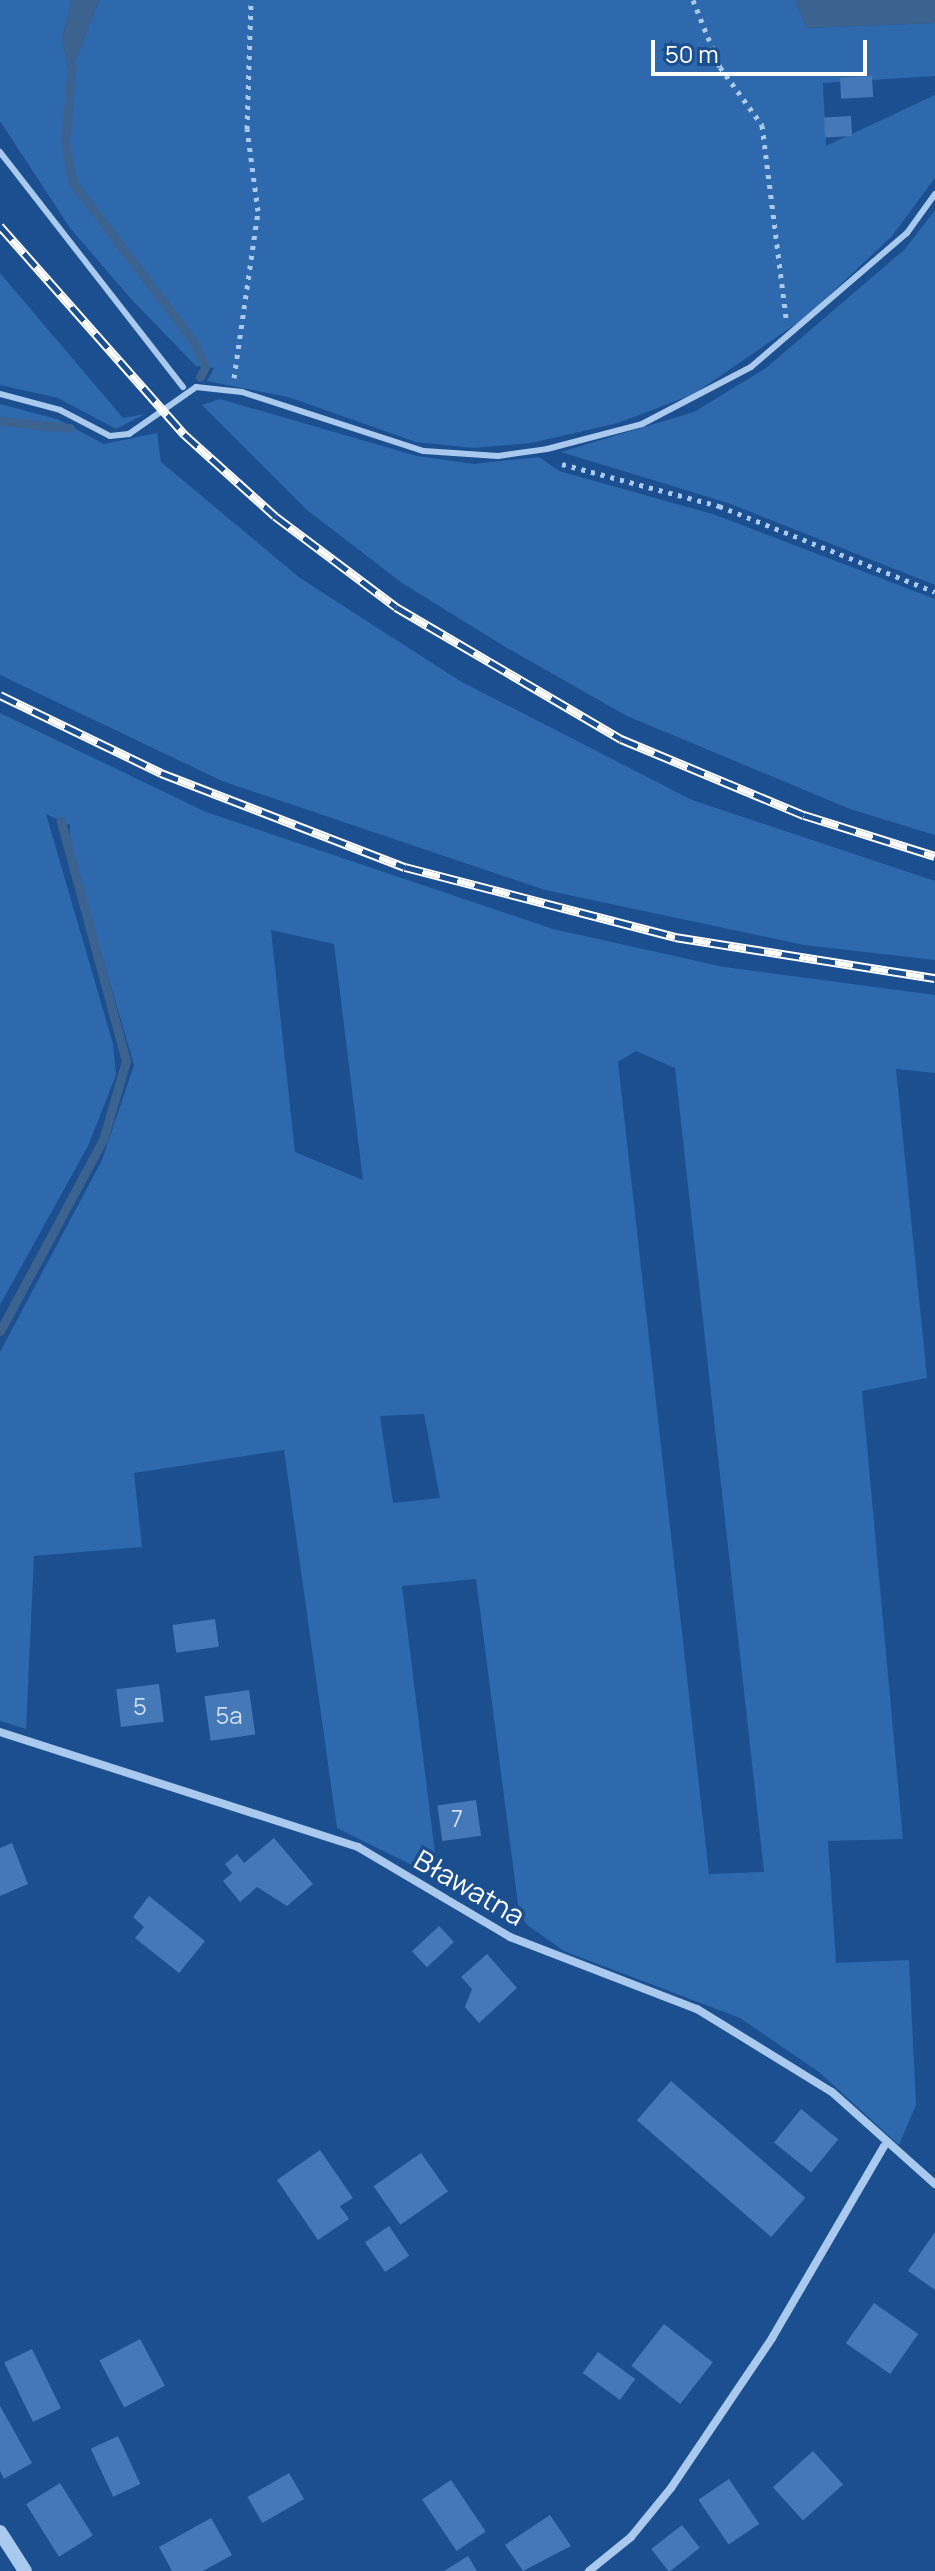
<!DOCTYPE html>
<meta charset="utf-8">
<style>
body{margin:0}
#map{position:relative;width:935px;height:2571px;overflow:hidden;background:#1b4f8f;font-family:Manrope,sans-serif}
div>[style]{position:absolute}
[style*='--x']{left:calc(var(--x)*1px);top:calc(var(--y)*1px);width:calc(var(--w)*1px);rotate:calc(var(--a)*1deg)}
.green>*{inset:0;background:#2e69ad}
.water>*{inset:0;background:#3c6290}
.stream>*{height:9px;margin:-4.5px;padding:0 4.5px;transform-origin:4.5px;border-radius:4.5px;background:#3c6290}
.building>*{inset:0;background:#4478b7;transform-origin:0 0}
.path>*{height:5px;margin-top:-2.5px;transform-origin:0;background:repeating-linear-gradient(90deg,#a9c9ee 0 4px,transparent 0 10px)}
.service>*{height:6px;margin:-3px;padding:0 3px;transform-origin:3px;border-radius:3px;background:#a9c9ee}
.minor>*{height:8px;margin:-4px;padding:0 4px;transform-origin:4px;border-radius:4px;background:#a9c9ee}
.tertiary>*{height:14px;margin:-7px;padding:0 7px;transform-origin:7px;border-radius:7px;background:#a9c9ee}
.rail>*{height:9px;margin-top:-4.5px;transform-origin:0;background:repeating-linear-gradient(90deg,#1b4f8f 0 18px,#fff 0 36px);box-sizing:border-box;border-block:2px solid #fff}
span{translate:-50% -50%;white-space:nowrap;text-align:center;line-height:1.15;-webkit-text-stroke:7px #1b4f8f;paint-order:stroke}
.number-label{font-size:24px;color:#d0dded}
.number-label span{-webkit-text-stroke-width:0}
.street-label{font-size:28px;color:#fff}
.scale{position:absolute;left:651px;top:40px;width:216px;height:36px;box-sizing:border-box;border:4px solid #fff;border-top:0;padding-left:10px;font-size:24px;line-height:28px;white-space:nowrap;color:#fff;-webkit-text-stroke:6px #1b4f8f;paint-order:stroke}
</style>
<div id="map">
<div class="green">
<i style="clip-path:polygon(0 0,72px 0,62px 39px,70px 75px,99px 0,795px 0,807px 28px,935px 23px,935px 76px,823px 83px,826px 146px,935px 95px,935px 178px,892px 236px,806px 317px,694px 394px,618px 423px,531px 443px,474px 448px,416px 442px,288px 397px,207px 381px,214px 368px,196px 366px,132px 300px,70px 228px,0 121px)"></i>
<i style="clip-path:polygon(935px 210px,935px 585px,728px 503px,561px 452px,694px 412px,766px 368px,905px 249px)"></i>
<i style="clip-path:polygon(0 273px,123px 418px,145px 414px,116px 429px,58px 398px,0 385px)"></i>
<i style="clip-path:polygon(220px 399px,417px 456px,474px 464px,539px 457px,559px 471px,716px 515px,935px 599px,935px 835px,850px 809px,627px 716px,507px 648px,402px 583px,307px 510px,202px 405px)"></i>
<i style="clip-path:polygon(0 404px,57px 419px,104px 444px,157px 433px,161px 462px,300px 578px,460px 681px,692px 800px,935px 881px,935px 960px,804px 945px,545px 890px,222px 781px,0 675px)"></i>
<i style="clip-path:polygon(evenodd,0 713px,206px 812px,553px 929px,724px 967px,935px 995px,935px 1073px,896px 1069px,927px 1378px,862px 1391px,903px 1839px,828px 1841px,836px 1963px,909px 1960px,916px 2105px,899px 2145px,819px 2072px,740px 2018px,564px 1951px,520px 1920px,476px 1579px,402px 1586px,438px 1878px,337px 1828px,284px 1450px,134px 1473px,142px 1547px,34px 1556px,26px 1729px,0 1721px,0 1352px,102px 1160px,134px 1065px,69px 843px,70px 825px,46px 814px,113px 1044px,116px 1075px,88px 1146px,0 1305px,0 713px,271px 930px,334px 944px,363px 1180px,295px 1152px,271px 930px,0 713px,636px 1051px,675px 1068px,764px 1872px,709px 1874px,618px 1062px,636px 1051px,0 713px,424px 1414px,440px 1498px,393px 1503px,380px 1416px,424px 1414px)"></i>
</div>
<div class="water">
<i style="clip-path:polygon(72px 0,99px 0,70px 76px,62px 39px)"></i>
<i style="clip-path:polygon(795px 0,935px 0,935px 23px,807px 28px)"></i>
</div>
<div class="stream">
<i style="--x:72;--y:66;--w:76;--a:95.3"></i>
<i style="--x:65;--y:142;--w:42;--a:79"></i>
<i style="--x:73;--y:183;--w:201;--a:52.7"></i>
<i style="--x:195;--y:343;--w:26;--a:67"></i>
<i style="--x:205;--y:367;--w:11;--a:117"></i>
<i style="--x:0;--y:421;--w:70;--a:5.7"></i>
<i style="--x:0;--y:1331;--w:217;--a:-61.7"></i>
<i style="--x:103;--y:1140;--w:82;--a:-73.8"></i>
<i style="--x:126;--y:1061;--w:249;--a:-105.2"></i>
</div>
<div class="building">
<i style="left:872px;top:76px;width:21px;height:32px;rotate:87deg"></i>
<i style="left:851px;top:116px;width:20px;height:27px;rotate:87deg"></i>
<i style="left:215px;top:1619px;width:28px;height:43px;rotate:82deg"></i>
<i style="left:159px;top:1684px;width:38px;height:43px;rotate:83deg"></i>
<i style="left:249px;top:1690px;width:45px;height:45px;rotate:82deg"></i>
<i style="left:476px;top:1800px;width:36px;height:39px;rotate:82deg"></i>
<i style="clip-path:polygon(274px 1838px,313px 1884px,287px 1906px,257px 1887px,240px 1902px,223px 1881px,232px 1873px,225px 1864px,237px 1854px,244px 1863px)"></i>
<i style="clip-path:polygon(12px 1843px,28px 1884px,0 1896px,0 1848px)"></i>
<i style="clip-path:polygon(149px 1896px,205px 1941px,179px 1973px,135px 1938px,144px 1927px,133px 1917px)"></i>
<i style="left:439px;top:1926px;width:22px;height:37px;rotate:47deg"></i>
<i style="clip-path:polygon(487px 1954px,517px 1988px,479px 2023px,465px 2007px,472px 1989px,461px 1977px)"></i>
<i style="left:671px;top:2081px;width:178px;height:52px;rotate:41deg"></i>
<i style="left:801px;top:2109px;width:48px;height:43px;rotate:39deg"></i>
<i style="clip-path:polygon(320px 2150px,353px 2198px,340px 2206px,349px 2219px,318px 2240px,277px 2180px)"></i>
<i style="left:421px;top:2153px;width:47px;height:58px;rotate:55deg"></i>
<i style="left:389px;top:2226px;width:36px;height:29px;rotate:56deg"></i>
<i style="clip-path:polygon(935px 2232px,935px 2290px,908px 2271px)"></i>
<i style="left:874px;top:2303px;width:54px;height:49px;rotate:35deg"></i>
<i style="left:664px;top:2324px;width:62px;height:53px;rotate:38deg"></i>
<i style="left:140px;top:2339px;width:53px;height:46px;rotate:62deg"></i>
<i style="left:32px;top:2349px;width:66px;height:31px;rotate:64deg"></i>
<i style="left:598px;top:2352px;width:46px;height:26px;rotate:36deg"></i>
<i style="clip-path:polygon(0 2406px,32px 2463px,4px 2479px,0 2471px)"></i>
<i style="left:118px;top:2436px;width:53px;height:30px;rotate:65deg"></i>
<i style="left:813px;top:2451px;width:45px;height:54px;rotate:48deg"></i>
<i style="left:289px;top:2473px;width:30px;height:48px;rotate:60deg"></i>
<i style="left:729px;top:2479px;width:54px;height:37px;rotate:56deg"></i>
<i style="left:451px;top:2480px;width:62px;height:35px;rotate:56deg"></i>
<i style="left:60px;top:2483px;width:62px;height:40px;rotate:58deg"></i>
<i style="clip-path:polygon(550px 2515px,571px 2546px,523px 2571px,505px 2545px)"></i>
<i style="clip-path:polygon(211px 2518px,232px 2555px,203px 2571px,172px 2571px,159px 2547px)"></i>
<i style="left:682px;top:2525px;width:29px;height:39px;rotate:52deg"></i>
<i style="clip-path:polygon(468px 2556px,477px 2571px,444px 2571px)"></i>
</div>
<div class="path">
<i style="--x:693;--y:0;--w:72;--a:68.1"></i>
<i style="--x:720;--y:67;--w:72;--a:54.1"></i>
<i style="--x:762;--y:125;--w:194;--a:82.9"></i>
<i style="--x:234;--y:378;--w:169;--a:-81.8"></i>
<i style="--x:258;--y:211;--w:83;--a:-97.6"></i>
<i style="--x:247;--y:129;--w:129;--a:-88.2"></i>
<i style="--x:562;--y:464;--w:163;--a:15"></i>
<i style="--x:719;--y:506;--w:232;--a:21.7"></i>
</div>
<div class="service">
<i style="--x:0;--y:152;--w:298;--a:52.1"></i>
<i style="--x:0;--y:394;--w:62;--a:14.9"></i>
<i style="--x:60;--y:410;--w:56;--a:27.5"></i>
<i style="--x:110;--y:436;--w:19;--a:-6"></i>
<i style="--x:129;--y:434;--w:82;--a:-35"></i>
<i style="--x:196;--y:387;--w:46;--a:6.2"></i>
<i style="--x:242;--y:392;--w:191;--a:18"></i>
<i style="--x:424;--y:451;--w:74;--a:3.9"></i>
<i style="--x:498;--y:456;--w:49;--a:-8.1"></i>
<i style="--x:547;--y:449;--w:98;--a:-14.7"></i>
<i style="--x:642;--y:424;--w:123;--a:-27.6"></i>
<i style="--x:751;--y:367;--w:206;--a:-40.7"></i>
<i style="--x:907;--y:233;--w:48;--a:-54.3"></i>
</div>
<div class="minor">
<i style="--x:0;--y:1732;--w:376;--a:17.8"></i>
<i style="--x:358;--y:1847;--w:177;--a:30.6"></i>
<i style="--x:510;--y:1937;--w:200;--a:21.1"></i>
<i style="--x:697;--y:2009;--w:158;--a:31.6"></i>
<i style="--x:832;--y:2092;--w:138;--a:41.8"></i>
<i style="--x:589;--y:2571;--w:54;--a:-39"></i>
<i style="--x:631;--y:2537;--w:63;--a:-50.8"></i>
<i style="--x:671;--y:2488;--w:181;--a:-56"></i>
<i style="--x:772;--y:2338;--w:222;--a:-59.7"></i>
</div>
<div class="tertiary">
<i style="--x:0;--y:2532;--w:46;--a:57.3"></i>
</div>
<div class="rail">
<i style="--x:0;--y:226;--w:278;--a:48.5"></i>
<i style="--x:184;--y:434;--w:122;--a:42"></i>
<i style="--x:275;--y:516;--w:151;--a:36.9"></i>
<i style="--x:396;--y:607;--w:261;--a:30.4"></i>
<i style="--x:621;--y:739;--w:198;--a:22.6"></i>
<i style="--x:804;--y:815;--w:137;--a:17.4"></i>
<i style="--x:0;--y:695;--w:179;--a:25.8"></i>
<i style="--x:161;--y:773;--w:261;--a:21.1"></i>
<i style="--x:405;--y:867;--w:279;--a:14.5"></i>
<i style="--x:675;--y:937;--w:263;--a:9"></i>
</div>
<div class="number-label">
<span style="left:140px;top:1706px">5</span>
<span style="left:229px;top:1715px">5a</span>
<span style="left:457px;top:1818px">7</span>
</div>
<div class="street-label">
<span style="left:470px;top:1887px;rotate:30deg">Bławatna</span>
</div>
<div class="scale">50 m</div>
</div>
